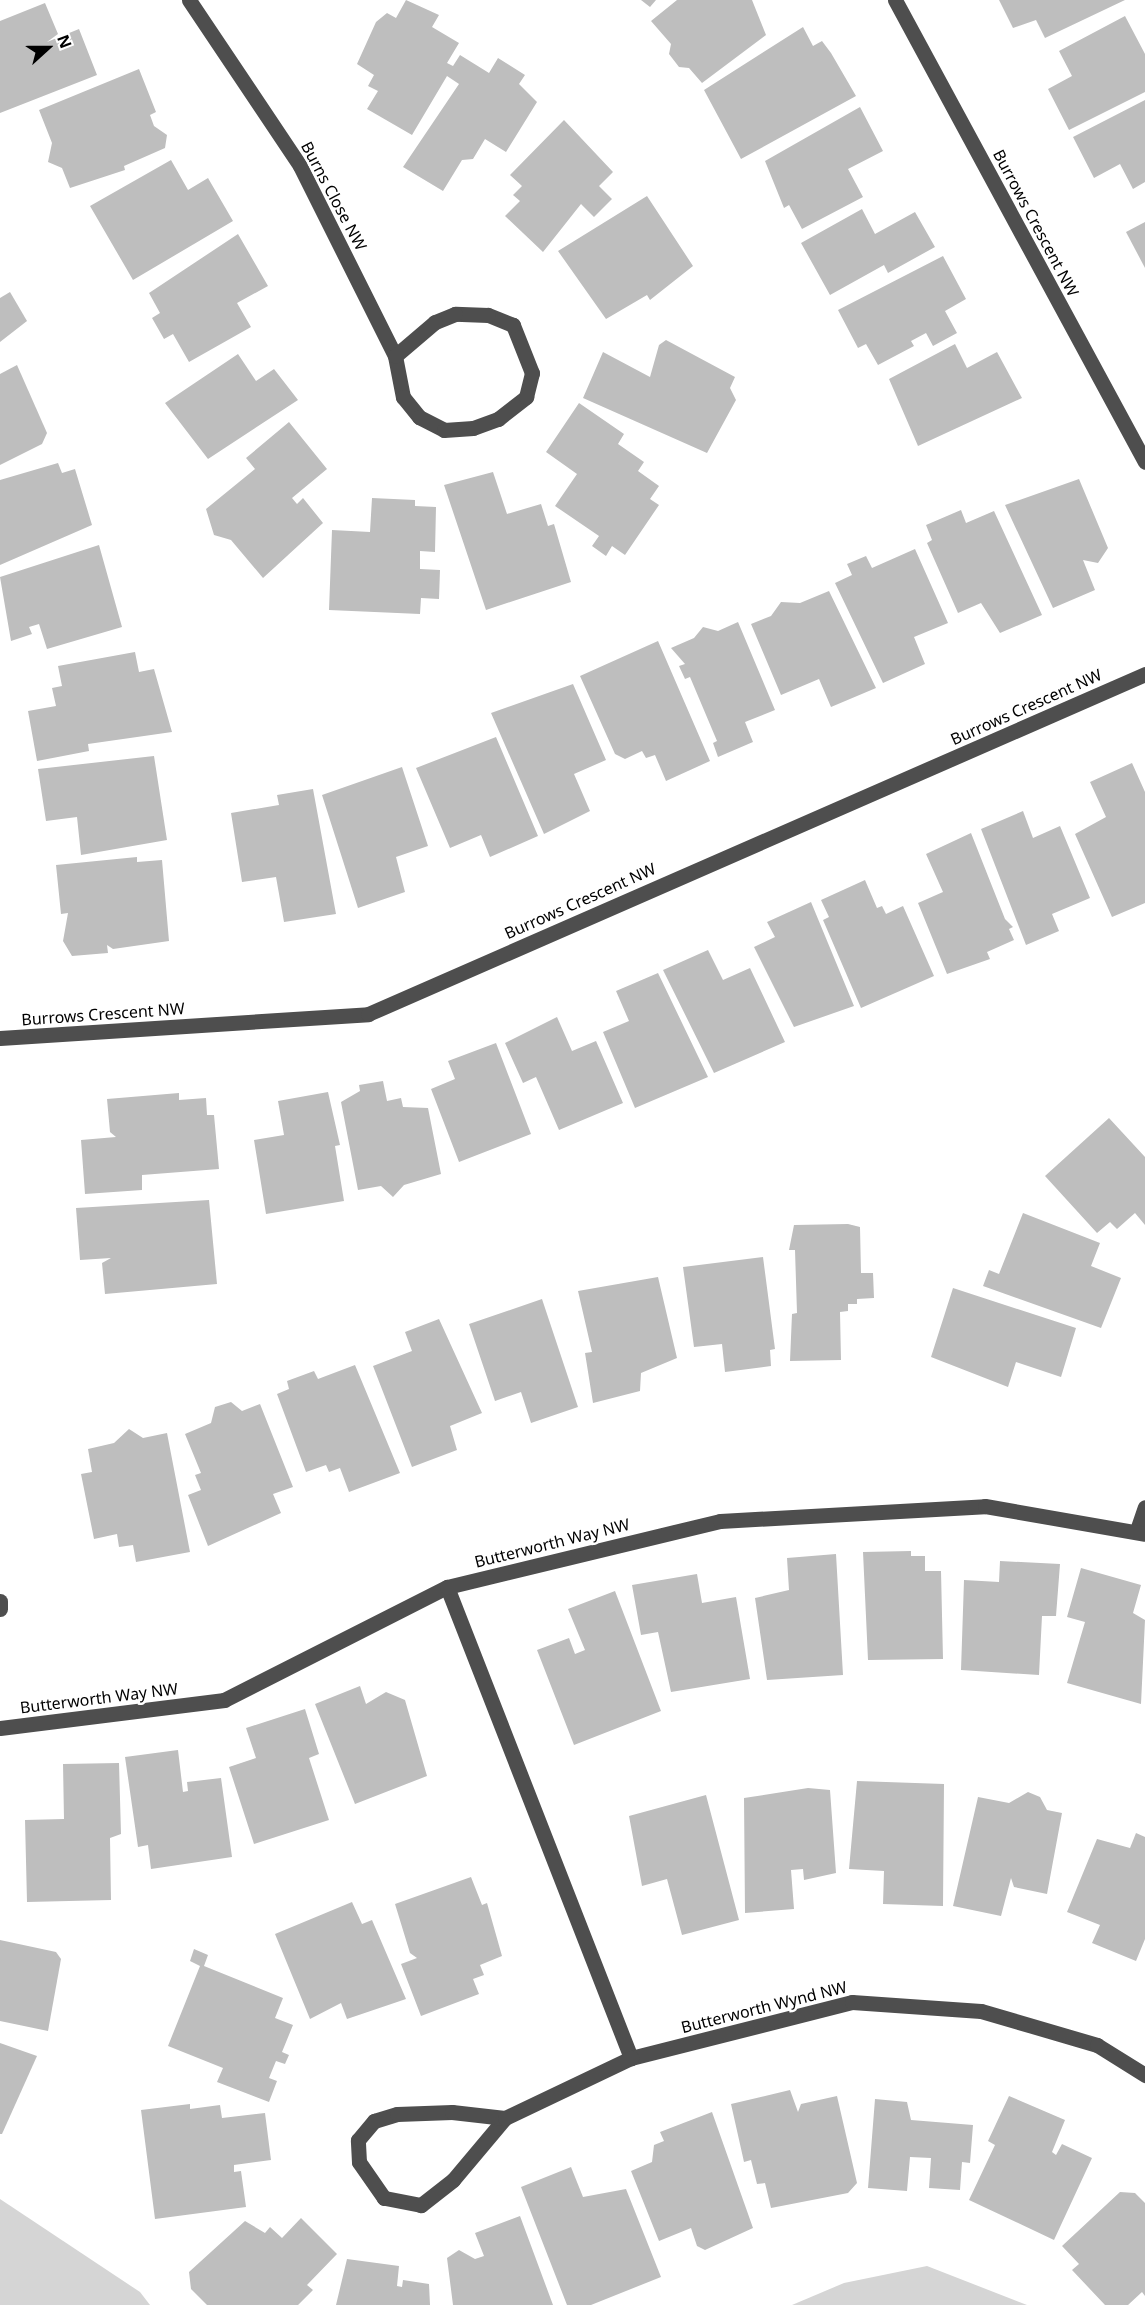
<!DOCTYPE html>
<style>
body{margin:0}
#map{position:relative;width:1145px;height:2305px;overflow:hidden;background:#fff;font-family:"Noto Sans",sans-serif}
div>[style]{position:absolute}
[style*='--x']{left:calc(var(--x)*1px);top:calc(var(--y)*1px);width:calc(var(--w)*1px);rotate:calc(var(--a)*1deg)}
.green>*{inset:0;background:#d5d5d5}
.building>*{inset:0;background:#bebebe}
.minor>*{height:15px;margin:-7.5px;padding:0 7.5px;transform-origin:7.5px;border-radius:7.5px;background:#4e4e4e}
span{translate:-50% -50%;white-space:nowrap;text-align:center;line-height:1.15;-webkit-text-stroke:5px #fff;paint-order:stroke}
.street-label{font-size:16px;color:#000}
.north{position:absolute;left:18px;top:18px;width:60px;height:60px;-webkit-text-stroke:4px #fff;paint-order:stroke;rotate:69deg;font-size:16px;font-weight:700;line-height:24px;text-align:center;color:#000}
.north::after{content:'';display:block;margin:auto;width:21px;height:27px;background:#000;clip-path:polygon(50% 0,100% 100%,50% 72%,0 100%)}
</style>
<div id="map">
<div class="green">
<i style="clip-path:polygon(0 2199px,140px 2292px,150px 2305px,0 2305px)"></i>
<i style="clip-path:polygon(927px 2266px,1027px 2305px,792px 2305px,844px 2283px)"></i>
</div>
<div class="building">
<i style="clip-path:polygon(406px 0,439px 15px,432px 27px,459px 43px,447px 63px,453px 66px,460px 55px,489px 73px,498px 58px,525px 75px,519px 84px,537px 102px,506px 152px,485px 139px,473px 159px,462px 160px,443px 191px,403px 167px,459px 84px,447px 76px,412px 135px,367px 109px,378px 91px,368px 86px,374px 75px,357px 64px,376px 22px,387px 13px,396px 18px)"></i>
<i style="clip-path:polygon(641px 0,656px 0,650px 7px)"></i>
<i style="clip-path:polygon(677px 0,752px 0,766px 35px,702px 83px,689px 68px,679px 67px,669px 54px,671px 44px,651px 21px)"></i>
<i style="clip-path:polygon(999px 0,1125px 0,1045px 38px,1036px 20px,1013px 28px)"></i>
<i style="clip-path:polygon(45px 3px,58px 34px,47px 42px,79px 29px,97px 75px,0 113px,0 21px)"></i>
<i style="clip-path:polygon(1125px 16px,1145px 54px,1145px 92px,1069px 130px,1048px 89px,1072px 76px,1059px 51px)"></i>
<i style="clip-path:polygon(803px 27px,813px 46px,822px 41px,831px 53px,856px 96px,741px 159px,704px 90px)"></i>
<i style="clip-path:polygon(139px 69px,156px 112px,150px 115px,154px 126px,167px 135px,165px 148px,124px 166px,125px 170px,70px 188px,62px 168px,48px 162px,52px 143px,39px 110px)"></i>
<i style="clip-path:polygon(1145px 100px,1145px 182px,1133px 189px,1120px 164px,1094px 178px,1073px 137px)"></i>
<i style="clip-path:polygon(860px 107px,883px 151px,848px 169px,863px 197px,802px 229px,789px 205px,784px 208px,765px 161px)"></i>
<i style="clip-path:polygon(564px 120px,613px 172px,599px 186px,612px 199px,594px 217px,581px 204px,543px 252px,505px 216px,520px 201px,513px 195px,522px 186px,510px 175px)"></i>
<i style="clip-path:polygon(171px 160px,188px 190px,208px 178px,233px 221px,133px 280px,90px 206px)"></i>
<i style="clip-path:polygon(647px 196px,693px 266px,650px 300px,647px 295px,606px 319px,558px 251px)"></i>
<i style="clip-path:polygon(862px 209px,875px 234px,915px 212px,935px 247px,888px 273px,884px 265px,830px 295px,801px 243px)"></i>
<i style="clip-path:polygon(1145px 222px,1145px 268px,1126px 232px)"></i>
<i style="clip-path:polygon(238px 234px,268px 286px,237px 303px,251px 327px,189px 362px,173px 334px,164px 339px,152px 318px,160px 313px,149px 293px)"></i>
<i style="clip-path:polygon(943px 256px,966px 299px,945px 311px,957px 333px,933px 346px,926px 333px,911px 341px,914px 346px,878px 365px,866px 344px,858px 348px,838px 310px)"></i>
<i style="clip-path:polygon(10px 292px,27px 321px,0 342px,0 298px)"></i>
<i style="clip-path:polygon(666px 340px,735px 377px,730px 388px,736px 400px,707px 453px,583px 398px,603px 352px,650px 377px,659px 345px)"></i>
<i style="clip-path:polygon(955px 344px,967px 368px,997px 352px,1022px 398px,918px 446px,889px 379px)"></i>
<i style="clip-path:polygon(238px 354px,256px 381px,274px 369px,298px 400px,208px 459px,165px 403px)"></i>
<i style="clip-path:polygon(17px 365px,47px 433px,42px 444px,0 465px,0 374px)"></i>
<i style="clip-path:polygon(579px 403px,624px 434px,618px 444px,644px 462px,638px 471px,659px 486px,650px 499px,659px 505px,625px 555px,612px 546px,606px 556px,592px 546px,599px 536px,555px 506px,577px 474px,546px 452px)"></i>
<i style="clip-path:polygon(289px 422px,327px 469px,292px 498px,297px 504px,303px 498px,323px 523px,263px 578px,231px 540px,214px 535px,206px 509px,255px 469px,246px 458px)"></i>
<i style="clip-path:polygon(58px 463px,62px 473px,75px 469px,92px 525px,0 565px,0 480px)"></i>
<i style="clip-path:polygon(493px 472px,507px 514px,541px 504px,548px 526px,554px 524px,571px 582px,486px 610px,444px 485px)"></i>
<i style="clip-path:polygon(1079px 479px,1108px 548px,1098px 563px,1083px 560px,1095px 590px,1053px 608px,1005px 505px)"></i>
<i style="clip-path:polygon(372px 498px,415px 500px,415px 506px,436px 507px,435px 552px,420px 551px,420px 569px,440px 570px,439px 599px,421px 598px,420px 614px,329px 610px,332px 530px,370px 532px)"></i>
<i style="clip-path:polygon(961px 510px,966px 523px,994px 511px,1042px 615px,1000px 633px,981px 603px,958px 613px,927px 543px,932px 540px,926px 525px)"></i>
<i style="clip-path:polygon(99px 545px,122px 627px,47px 649px,39px 624px,29px 627px,32px 634px,11px 641px,0 577px)"></i>
<i style="clip-path:polygon(915px 549px,948px 623px,914px 637px,925px 664px,883px 683px,835px 583px,852px 575px,847px 564px,866px 556px,872px 568px)"></i>
<i style="clip-path:polygon(829px 591px,876px 688px,831px 707px,819px 679px,781px 695px,751px 624px,771px 616px,781px 602px,800px 603px)"></i>
<i style="clip-path:polygon(738px 622px,775px 710px,745px 722px,753px 742px,718px 757px,713px 743px,717px 741px,690px 677px,685px 679px,679px 666px,685px 664px,671px 648px,694px 638px,703px 627px,718px 631px)"></i>
<i style="clip-path:polygon(658px 641px,710px 761px,666px 781px,655px 755px,646px 758px,642px 751px,625px 759px,615px 754px,580px 676px)"></i>
<i style="clip-path:polygon(135px 652px,139px 672px,154px 669px,172px 732px,88px 744px,89px 751px,37px 761px,28px 711px,56px 706px,52px 688px,62px 686px,58px 666px)"></i>
<i style="clip-path:polygon(573px 684px,606px 760px,574px 774px,590px 811px,544px 834px,491px 713px)"></i>
<i style="clip-path:polygon(496px 737px,538px 836px,490px 857px,481px 835px,450px 848px,416px 768px)"></i>
<i style="clip-path:polygon(154px 756px,167px 840px,81px 855px,77px 817px,46px 821px,38px 769px)"></i>
<i style="clip-path:polygon(1132px 763px,1145px 792px,1145px 903px,1112px 917px,1075px 834px,1106px 817px,1090px 782px)"></i>
<i style="clip-path:polygon(402px 767px,428px 846px,396px 857px,405px 892px,358px 908px,322px 795px)"></i>
<i style="clip-path:polygon(313px 789px,336px 914px,284px 922px,276px 877px,242px 882px,231px 813px,279px 805px,277px 795px)"></i>
<i style="clip-path:polygon(1023px 811px,1033px 838px,1060px 826px,1090px 898px,1052px 914px,1059px 931px,1026px 945px,981px 829px)"></i>
<i style="clip-path:polygon(971px 833px,1005px 919px,1013px 927px,1009px 929px,1014px 940px,987px 952px,990px 959px,947px 974px,918px 903px,943px 892px,926px 854px)"></i>
<i style="clip-path:polygon(137px 857px,137px 862px,162px 860px,169px 941px,113px 949px,107px 945px,108px 953px,72px 956px,63px 941px,68px 913px,61px 914px,56px 865px)"></i>
<i style="clip-path:polygon(865px 880px,877px 908px,882px 906px,886px 914px,903px 906px,934px 976px,861px 1008px,823px 920px,829px 917px,821px 900px)"></i>
<i style="clip-path:polygon(811px 902px,854px 1006px,794px 1027px,754px 947px,775px 937px,767px 922px)"></i>
<i style="clip-path:polygon(708px 950px,723px 980px,750px 968px,785px 1042px,714px 1073px,663px 970px)"></i>
<i style="clip-path:polygon(658px 973px,708px 1077px,635px 1108px,603px 1032px,629px 1021px,616px 991px)"></i>
<i style="clip-path:polygon(557px 1017px,572px 1051px,596px 1041px,623px 1103px,559px 1130px,536px 1077px,523px 1083px,505px 1043px)"></i>
<i style="clip-path:polygon(496px 1043px,531px 1134px,459px 1162px,431px 1089px,455px 1079px,448px 1061px)"></i>
<i style="clip-path:polygon(383px 1081px,387px 1101px,401px 1098px,403px 1107px,428px 1108px,441px 1174px,404px 1185px,393px 1197px,381px 1186px,358px 1190px,341px 1102px,360px 1091px,359px 1085px)"></i>
<i style="clip-path:polygon(328px 1092px,340px 1145px,335px 1146px,344px 1201px,266px 1214px,254px 1140px,284px 1135px,278px 1101px)"></i>
<i style="clip-path:polygon(179px 1093px,179px 1100px,206px 1098px,207px 1115px,214px 1115px,219px 1169px,142px 1175px,142px 1190px,85px 1194px,81px 1140px,116px 1137px,110px 1132px,107px 1099px)"></i>
<i style="clip-path:polygon(1109px 1118px,1145px 1157px,1145px 1225px,1135px 1213px,1117px 1229px,1110px 1222px,1097px 1233px,1045px 1176px)"></i>
<i style="clip-path:polygon(209px 1200px,217px 1284px,105px 1294px,102px 1263px,111px 1258px,80px 1260px,76px 1208px)"></i>
<i style="clip-path:polygon(1023px 1213px,1100px 1243px,1091px 1266px,1121px 1278px,1101px 1328px,983px 1286px,989px 1270px,999px 1274px)"></i>
<i style="clip-path:polygon(848px 1224px,860px 1227px,861px 1273px,873px 1273px,874px 1298px,857px 1299px,857px 1304px,848px 1304px,848px 1311px,840px 1312px,841px 1360px,790px 1361px,792px 1314px,797px 1313px,795px 1250px,789px 1250px,794px 1225px)"></i>
<i style="clip-path:polygon(763px 1257px,775px 1349px,770px 1350px,771px 1366px,725px 1372px,722px 1344px,694px 1347px,683px 1267px)"></i>
<i style="clip-path:polygon(658px 1277px,677px 1358px,641px 1373px,640px 1391px,593px 1403px,585px 1353px,592px 1352px,578px 1291px)"></i>
<i style="clip-path:polygon(953px 1288px,1076px 1328px,1061px 1377px,1016px 1362px,1008px 1387px,931px 1357px)"></i>
<i style="clip-path:polygon(542px 1299px,578px 1407px,531px 1423px,521px 1392px,495px 1401px,469px 1324px)"></i>
<i style="clip-path:polygon(439px 1319px,482px 1413px,450px 1426px,457px 1450px,412px 1467px,373px 1366px,412px 1351px,405px 1332px)"></i>
<i style="clip-path:polygon(355px 1365px,400px 1473px,349px 1492px,340px 1468px,329px 1472px,326px 1465px,306px 1472px,277px 1394px,289px 1389px,287px 1381px,314px 1371px,318px 1379px)"></i>
<i style="clip-path:polygon(231px 1402px,242px 1411px,260px 1404px,293px 1487px,273px 1494px,281px 1513px,208px 1546px,188px 1495px,201px 1490px,195px 1475px,201px 1473px,185px 1434px,211px 1423px,215px 1407px)"></i>
<i style="clip-path:polygon(129px 1429px,143px 1438px,167px 1433px,190px 1552px,136px 1562px,133px 1545px,119px 1547px,117px 1534px,94px 1539px,81px 1474px,92px 1472px,88px 1449px,114px 1443px)"></i>
<i style="clip-path:polygon(911px 1551px,911px 1556px,925px 1556px,925px 1571px,941px 1571px,943px 1659px,868px 1660px,863px 1552px)"></i>
<i style="clip-path:polygon(836px 1554px,843px 1675px,767px 1680px,755px 1598px,789px 1590px,787px 1558px)"></i>
<i style="clip-path:polygon(1000px 1561px,1060px 1564px,1056px 1616px,1042px 1616px,1039px 1675px,961px 1670px,964px 1580px,999px 1582px)"></i>
<i style="clip-path:polygon(1081px 1568px,1141px 1585px,1133px 1613px,1145px 1620px,1141px 1704px,1067px 1683px,1085px 1622px,1067px 1617px)"></i>
<i style="clip-path:polygon(697px 1574px,702px 1603px,736px 1597px,750px 1679px,671px 1692px,658px 1632px,641px 1635px,632px 1585px)"></i>
<i style="clip-path:polygon(615px 1591px,661px 1711px,574px 1745px,537px 1650px,569px 1638px,575px 1654px,585px 1650px,568px 1609px)"></i>
<i style="clip-path:polygon(360px 1686px,366px 1704px,386px 1692px,405px 1700px,427px 1776px,355px 1804px,315px 1704px)"></i>
<i style="clip-path:polygon(305px 1709px,319px 1754px,309px 1758px,329px 1820px,254px 1844px,229px 1767px,256px 1758px,246px 1728px)"></i>
<i style="clip-path:polygon(178px 1750px,183px 1792px,188px 1791px,187px 1782px,221px 1778px,232px 1857px,151px 1869px,148px 1845px,138px 1847px,125px 1757px)"></i>
<i style="clip-path:polygon(119px 1763px,121px 1834px,110px 1838px,111px 1900px,27px 1902px,25px 1820px,64px 1819px,63px 1764px)"></i>
<i style="clip-path:polygon(857px 1781px,944px 1784px,943px 1906px,883px 1904px,884px 1871px,849px 1869px)"></i>
<i style="clip-path:polygon(808px 1788px,830px 1790px,836px 1873px,804px 1880px,803px 1869px,791px 1870px,794px 1909px,745px 1913px,744px 1798px)"></i>
<i style="clip-path:polygon(1028px 1792px,1040px 1797px,1047px 1810px,1062px 1813px,1047px 1894px,1014px 1887px,1011px 1878px,1001px 1916px,953px 1906px,978px 1797px,1009px 1803px)"></i>
<i style="clip-path:polygon(706px 1795px,739px 1920px,682px 1935px,667px 1879px,642px 1886px,629px 1816px)"></i>
<i style="clip-path:polygon(1136px 1833px,1145px 1837px,1145px 1939px,1136px 1961px,1092px 1943px,1100px 1925px,1067px 1912px,1097px 1839px,1130px 1848px)"></i>
<i style="clip-path:polygon(471px 1877px,482px 1905px,487px 1903px,502px 1956px,480px 1965px,484px 1975px,473px 1979px,479px 1994px,421px 2016px,401px 1964px,417px 1958px,410px 1953px,395px 1904px)"></i>
<i style="clip-path:polygon(352px 1902px,362px 1924px,372px 1920px,406px 1999px,347px 2019px,341px 2003px,310px 2019px,275px 1934px)"></i>
<i style="clip-path:polygon(0 1940px,56px 1952px,61px 1959px,48px 2031px,0 2021px)"></i>
<i style="clip-path:polygon(194px 1949px,208px 1955px,204px 1966px,283px 1998px,275px 2018px,293px 2025px,282px 2052px,289px 2055px,285px 2064px,276px 2061px,269px 2078px,277px 2081px,269px 2102px,217px 2082px,223px 2068px,168px 2046px,200px 1966px,190px 1961px)"></i>
<i style="clip-path:polygon(0 2043px,37px 2056px,2px 2134px,0 2134px)"></i>
<i style="clip-path:polygon(790px 2090px,798px 2112px,801px 2104px,837px 2096px,857px 2183px,848px 2193px,771px 2208px,765px 2183px,757px 2184px,751px 2160px,744px 2162px,731px 2104px)"></i>
<i style="clip-path:polygon(1009px 2096px,1065px 2120px,1052px 2152px,1056px 2155px,1062px 2144px,1092px 2158px,1054px 2240px,969px 2200px,995px 2145px,988px 2141px)"></i>
<i style="clip-path:polygon(875px 2099px,907px 2102px,911px 2120px,973px 2125px,970px 2163px,962px 2162px,960px 2190px,929px 2188px,931px 2158px,910px 2157px,907px 2191px,868px 2188px)"></i>
<i style="clip-path:polygon(190px 2104px,190px 2109px,220px 2105px,222px 2118px,265px 2113px,271px 2160px,234px 2165px,234px 2172px,241px 2171px,246px 2207px,155px 2219px,141px 2110px)"></i>
<i style="clip-path:polygon(712px 2112px,753px 2228px,705px 2250px,697px 2246px,691px 2228px,659px 2241px,631px 2171px,652px 2162px,654px 2145px,664px 2141px,660px 2132px)"></i>
<i style="clip-path:polygon(571px 2167px,583px 2197px,626px 2189px,661px 2277px,591px 2305px,567px 2305px,521px 2187px)"></i>
<i style="clip-path:polygon(1120px 2192px,1135px 2193px,1145px 2203px,1145px 2296px,1142px 2292px,1128px 2305px,1105px 2305px,1072px 2270px,1079px 2264px,1062px 2246px)"></i>
<i style="clip-path:polygon(520px 2216px,553px 2305px,453px 2305px,447px 2258px,459px 2250px,475px 2259px,484px 2256px,475px 2233px)"></i>
<i style="clip-path:polygon(301px 2218px,337px 2254px,307px 2285px,313px 2290px,298px 2305px,207px 2305px,191px 2289px,189px 2272px,245px 2221px,265px 2233px,270px 2227px,282px 2238px)"></i>
<i style="clip-path:polygon(347px 2259px,399px 2266px,397px 2286px,402px 2287px,403px 2280px,429px 2284px,430px 2305px,336px 2305px)"></i>
</div>
<div class="minor">
<i style="--x:189;--y:0;--w:200;--a:56.2"></i>
<i style="--x:300;--y:166;--w:212;--a:63.4"></i>
<i style="--x:395;--y:356;--w:42;--a:79"></i>
<i style="--x:403;--y:397;--w:26;--a:51"></i>
<i style="--x:419;--y:417;--w:28;--a:27"></i>
<i style="--x:444;--y:430;--w:29;--a:-4"></i>
<i style="--x:473;--y:428;--w:27;--a:-20"></i>
<i style="--x:498;--y:419;--w:36;--a:-38"></i>
<i style="--x:526;--y:397;--w:25;--a:-76"></i>
<i style="--x:532;--y:373;--w:52;--a:-111.6"></i>
<i style="--x:513;--y:325;--w:27;--a:-158"></i>
<i style="--x:488;--y:315;--w:33;--a:-178"></i>
<i style="--x:455;--y:314;--w:22;--a:158"></i>
<i style="--x:435;--y:322;--w:52;--a:139.6"></i>
<i style="--x:895;--y:0;--w:525;--a:61.58"></i>
<i style="--x:0;--y:1038;--w:369;--a:-3.7"></i>
<i style="--x:368;--y:1014;--w:848;--a:-23.63"></i>
<i style="--x:1137;--y:1530;--w:24;--a:-71"></i>
<i style="--x:447;--y:1587;--w:506;--a:68.66"></i>
<i style="--x:631;--y:2058;--w:228;--a:-14.2"></i>
<i style="--x:852;--y:2002;--w:129;--a:4"></i>
<i style="--x:981;--y:2011;--w:121;--a:16.3"></i>
<i style="--x:1097;--y:2045;--w:57;--a:32"></i>
<i style="--x:0;--y:1601;--w:8;--a:90"></i>
<i style="--x:0;--y:1728;--w:226;--a:-7.1"></i>
<i style="--x:224;--y:1700;--w:250;--a:-26.9"></i>
<i style="--x:447;--y:1587;--w:281;--a:-13.6"></i>
<i style="--x:720;--y:1521;--w:265;--a:-3.2"></i>
<i style="--x:985;--y:1506;--w:162;--a:9.9"></i>
<i style="--x:505;--y:2118;--w:81;--a:130"></i>
<i style="--x:453;--y:2180;--w:41;--a:142"></i>
<i style="--x:421;--y:2205;--w:38;--a:-169"></i>
<i style="--x:384;--y:2198;--w:44;--a:-124.8"></i>
<i style="--x:359;--y:2162;--w:22;--a:-93"></i>
<i style="--x:358;--y:2140;--w:25;--a:-50"></i>
<i style="--x:374;--y:2121;--w:24;--a:-17"></i>
<i style="--x:397;--y:2114;--w:55;--a:-2.1"></i>
<i style="--x:452;--y:2112;--w:53;--a:6.5"></i>
<i style="--x:505;--y:2118;--w:140;--a:-25.5"></i>
</div>
<div class="street-label">
<span style="left:334px;top:196px;rotate:62deg">Burns Close NW</span>
<span style="left:1036px;top:223px;rotate:62deg">Burrows Crescent NW</span>
<span style="left:1026px;top:707px;rotate:-24deg">Burrows Crescent NW</span>
<span style="left:580px;top:901px;rotate:-24deg">Burrows Crescent NW</span>
<span style="left:103px;top:1014px;rotate:-4deg">Burrows Crescent NW</span>
<span style="left:552px;top:1543px;rotate:-14deg">Butterworth Way NW</span>
<span style="left:99px;top:1698px;rotate:-7deg">Butterworth Way NW</span>
<span style="left:764px;top:2007px;rotate:-14deg">Butterworth Wynd NW</span>
</div>
<div class="north">N</div>
</div>
